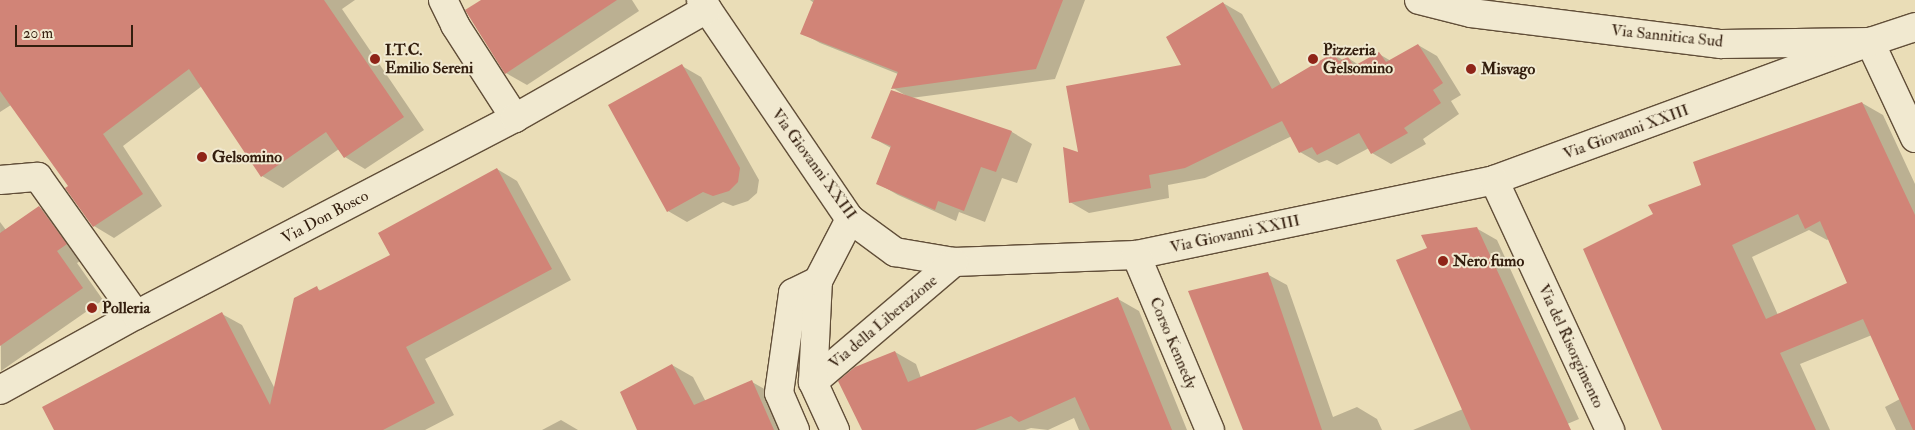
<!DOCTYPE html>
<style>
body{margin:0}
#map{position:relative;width:1915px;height:430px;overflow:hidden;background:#eaddb7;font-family:"IM FELL Double Pica",serif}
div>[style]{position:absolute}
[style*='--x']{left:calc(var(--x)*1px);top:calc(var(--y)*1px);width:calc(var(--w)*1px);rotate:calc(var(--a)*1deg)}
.shadow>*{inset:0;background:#0003}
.building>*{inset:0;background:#d18477}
.roads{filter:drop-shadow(1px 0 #614e38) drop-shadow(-1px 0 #614e38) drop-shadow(0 1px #614e38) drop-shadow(0 -1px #614e38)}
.minor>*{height:28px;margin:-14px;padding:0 14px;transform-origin:14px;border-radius:14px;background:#f1e9d0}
.secondary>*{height:28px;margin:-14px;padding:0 14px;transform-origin:14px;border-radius:14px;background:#f1e9d0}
.dots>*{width:14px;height:14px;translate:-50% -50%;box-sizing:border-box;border:2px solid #f1e9d0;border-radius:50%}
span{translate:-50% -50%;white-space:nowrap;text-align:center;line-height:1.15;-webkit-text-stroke:4px #f1e9d0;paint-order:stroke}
.street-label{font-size:16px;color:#331e0e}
.poi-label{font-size:16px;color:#331e0e;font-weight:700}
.left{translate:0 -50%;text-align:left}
.scale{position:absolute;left:15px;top:25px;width:118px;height:22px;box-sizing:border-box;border:2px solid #331e0e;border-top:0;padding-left:6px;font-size:15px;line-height:18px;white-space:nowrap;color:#331e0e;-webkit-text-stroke:4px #f1e9d0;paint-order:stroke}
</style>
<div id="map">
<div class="shadow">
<i style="clip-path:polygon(0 0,355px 0,342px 9px,424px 130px,365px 169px,345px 157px,339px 149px,283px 188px,262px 176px,202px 86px,123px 146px,162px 206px,114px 238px,94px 226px,70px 186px,11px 105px,0 112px)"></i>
<i style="clip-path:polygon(483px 0,632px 0,639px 11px,527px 85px,506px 73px,467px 11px)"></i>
<i style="clip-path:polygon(810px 0,1085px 0,1055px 79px,911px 98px,1012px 132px,1032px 144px,1017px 183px,1002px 178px,985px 222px,959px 212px,956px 221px,898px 195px,877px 183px,891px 148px,873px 138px,905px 95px,893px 88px,898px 74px,820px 43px,802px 33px,814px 3px)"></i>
<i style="clip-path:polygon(1223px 3px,1242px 14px,1281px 85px,1333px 54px,1343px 60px,1348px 58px,1359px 65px,1379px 54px,1391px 61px,1418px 45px,1437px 56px,1461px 95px,1451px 101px,1459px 114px,1423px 139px,1426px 144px,1391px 164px,1372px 153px,1369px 148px,1337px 165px,1327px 160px,1319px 163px,1300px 152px,1292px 136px,1205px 178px,1168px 185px,1169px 198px,1089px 213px,1070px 202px,1080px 154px,1183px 66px)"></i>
<i style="clip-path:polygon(682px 66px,701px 77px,759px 180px,757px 193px,748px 201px,733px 206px,723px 202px,687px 222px,668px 211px)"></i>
<i style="clip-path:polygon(evenodd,1862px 103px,1883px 115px,1915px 184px,1915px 430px,1896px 430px,1885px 407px,1900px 399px,1872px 335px,1800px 364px,1830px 430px,1663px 430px,1654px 215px,1703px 185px,1862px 103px,1809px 230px,1827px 240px,1829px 239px,1848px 284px,1778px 315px,1752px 257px,1809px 230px)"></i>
<i style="clip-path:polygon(497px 169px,517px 181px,571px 280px,425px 359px,454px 415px,425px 430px,55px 430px,222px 314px,242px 325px,275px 389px,316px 288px,322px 291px,392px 255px)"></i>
<i style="clip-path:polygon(39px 207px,60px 219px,87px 257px,77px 263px,103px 300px,1px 371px,0 222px,6px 230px)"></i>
<i style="clip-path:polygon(1476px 228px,1497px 240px,1579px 419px,1553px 430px,1413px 430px,1463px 409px,1429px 248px)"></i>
<i style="clip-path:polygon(1267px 274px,1287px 285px,1333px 417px,1357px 407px,1377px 419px,1382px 430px,1244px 430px)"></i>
<i style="clip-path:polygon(1118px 299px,1139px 311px,1187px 430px,1079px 430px,1074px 418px,1048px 430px,1031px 428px,1025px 430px,863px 430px,895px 352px,916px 364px,921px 378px)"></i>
<i style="clip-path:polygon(672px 365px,693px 377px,706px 402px,752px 382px,773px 394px,789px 430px,640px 430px)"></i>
<i style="clip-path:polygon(561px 420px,578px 430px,542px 430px)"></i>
</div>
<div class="building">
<i style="clip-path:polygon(0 0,324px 0,404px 117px,344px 158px,326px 132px,261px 177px,189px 69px,103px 134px,143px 194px,93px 227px,65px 188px,68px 186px,0 91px)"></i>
<i style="clip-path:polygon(481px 0,617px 0,505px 74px,465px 10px)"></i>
<i style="clip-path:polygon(814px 0,1063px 0,1036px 69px,891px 89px,898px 72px,800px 34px)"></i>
<i style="clip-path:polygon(1223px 2px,1272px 89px,1333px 53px,1339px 61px,1348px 57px,1354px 66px,1379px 52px,1386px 62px,1418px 44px,1443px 83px,1433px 90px,1441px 103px,1404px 128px,1408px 133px,1371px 154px,1359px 133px,1317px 155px,1312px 147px,1299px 153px,1282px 121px,1185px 168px,1149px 175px,1151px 188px,1069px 203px,1063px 147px,1078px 152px,1066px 86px,1181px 65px,1166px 37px)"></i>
<i style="clip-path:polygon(682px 64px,740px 168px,738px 182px,729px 191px,713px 196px,703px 192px,667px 212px,608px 105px)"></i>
<i style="clip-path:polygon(891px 90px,1012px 131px,996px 172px,981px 167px,964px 211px,938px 201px,935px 210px,876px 184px,891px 146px,871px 138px)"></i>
<i style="clip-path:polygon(evenodd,1862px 102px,1915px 215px,1915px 430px,1913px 430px,1863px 319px,1780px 353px,1816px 430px,1662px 430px,1583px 249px,1653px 214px,1648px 205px,1701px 185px,1693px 162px,1862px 102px,1798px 214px,1805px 229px,1820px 221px,1847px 283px,1766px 319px,1732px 245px,1798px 214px)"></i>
<i style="clip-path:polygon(497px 168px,552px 269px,406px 347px,435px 403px,383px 430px,54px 430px,42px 407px,222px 312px,270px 405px,294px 298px,317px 286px,319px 291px,390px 255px,378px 233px)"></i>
<i style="clip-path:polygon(39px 206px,67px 244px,57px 251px,83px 288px,0 346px,0 233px)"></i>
<i style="clip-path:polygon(1477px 227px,1571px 430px,1471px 430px,1396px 260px,1427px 248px,1421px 235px)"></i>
<i style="clip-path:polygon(1268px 272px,1322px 430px,1243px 430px,1188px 291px)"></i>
<i style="clip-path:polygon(1118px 297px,1172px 430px,1090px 430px,1075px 397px,1019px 422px,1011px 416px,975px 430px,862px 430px,838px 381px,855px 367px,895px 351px,908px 382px)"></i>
<i style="clip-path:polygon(672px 364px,694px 405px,752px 380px,774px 430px,637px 430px,620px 392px)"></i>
</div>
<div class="roads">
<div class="minor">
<i style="--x:443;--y:0;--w:28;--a:64"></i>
<i style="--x:455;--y:25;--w:111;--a:57.2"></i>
<i style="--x:701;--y:0;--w:265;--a:55.8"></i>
<i style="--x:850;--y:219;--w:56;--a:36.3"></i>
<i style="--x:895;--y:252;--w:60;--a:9.6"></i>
<i style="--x:954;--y:262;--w:182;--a:-2.2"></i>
<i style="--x:1136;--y:255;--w:366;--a:-11.8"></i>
<i style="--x:1494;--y:180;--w:401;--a:-20.2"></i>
<i style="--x:1870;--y:42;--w:106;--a:64.9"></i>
<i style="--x:0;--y:180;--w:38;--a:-5"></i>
<i style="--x:38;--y:177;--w:169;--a:54.6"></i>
<i style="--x:1494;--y:180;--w:276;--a:65.1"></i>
<i style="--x:1136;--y:255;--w:190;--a:67.1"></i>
<i style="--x:813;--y:382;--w:185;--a:-40.4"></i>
<i style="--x:0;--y:390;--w:155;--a:-28.9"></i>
<i style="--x:136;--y:315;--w:427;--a:-27.5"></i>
<i style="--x:515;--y:118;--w:221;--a:-29.6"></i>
<i style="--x:795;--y:430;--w:40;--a:-113.4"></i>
<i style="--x:779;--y:393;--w:101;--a:-82"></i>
<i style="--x:793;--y:293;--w:28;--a:-26"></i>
<i style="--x:835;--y:430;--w:53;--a:-114.6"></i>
<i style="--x:813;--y:382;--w:101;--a:-87.2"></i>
<i style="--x:818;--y:281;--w:70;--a:-62.7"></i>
</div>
<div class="secondary">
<i style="--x:1419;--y:0;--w:54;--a:14"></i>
<i style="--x:1471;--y:13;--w:252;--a:7.1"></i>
<i style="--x:1721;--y:44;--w:149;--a:-0.8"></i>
<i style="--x:1870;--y:42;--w:47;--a:-18.4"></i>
</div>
</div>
<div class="dots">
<i style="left:375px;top:59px;background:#8f2418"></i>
<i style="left:1313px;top:59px;background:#8f2418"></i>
<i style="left:1471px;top:69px;background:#8f2418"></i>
<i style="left:202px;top:157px;background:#8f2418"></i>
<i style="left:1443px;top:261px;background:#8f2418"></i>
<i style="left:92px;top:308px;background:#8f2418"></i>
</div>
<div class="street-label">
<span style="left:1667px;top:36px;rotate:6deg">Via Sannitica Sud</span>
<span style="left:1626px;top:132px;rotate:-20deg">Via Giovanni XXIII</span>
<span style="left:814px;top:164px;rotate:54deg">Via Giovanni XXIII</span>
<span style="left:325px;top:217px;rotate:-28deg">Via Don Bosco</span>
<span style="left:1235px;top:234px;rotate:-12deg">Via Giovanni XXIII</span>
<span style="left:883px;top:322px;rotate:-40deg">Via della Liberazione</span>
<span style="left:1173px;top:343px;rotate:67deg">Corso Kennedy</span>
<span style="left:1571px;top:346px;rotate:65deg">Via del Risorgimento</span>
</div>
<div class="poi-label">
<span class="left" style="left:385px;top:59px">I.T.C.<br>Emilio Sereni</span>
<span class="left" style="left:1323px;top:59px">Pizzeria<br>Gelsomino</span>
<span class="left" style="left:1481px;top:69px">Misvago</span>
<span class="left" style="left:212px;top:157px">Gelsomino</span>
<span class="left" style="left:1453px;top:261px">Nero fumo</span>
<span class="left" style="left:102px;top:308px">Polleria</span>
</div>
<div class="scale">20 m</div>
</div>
